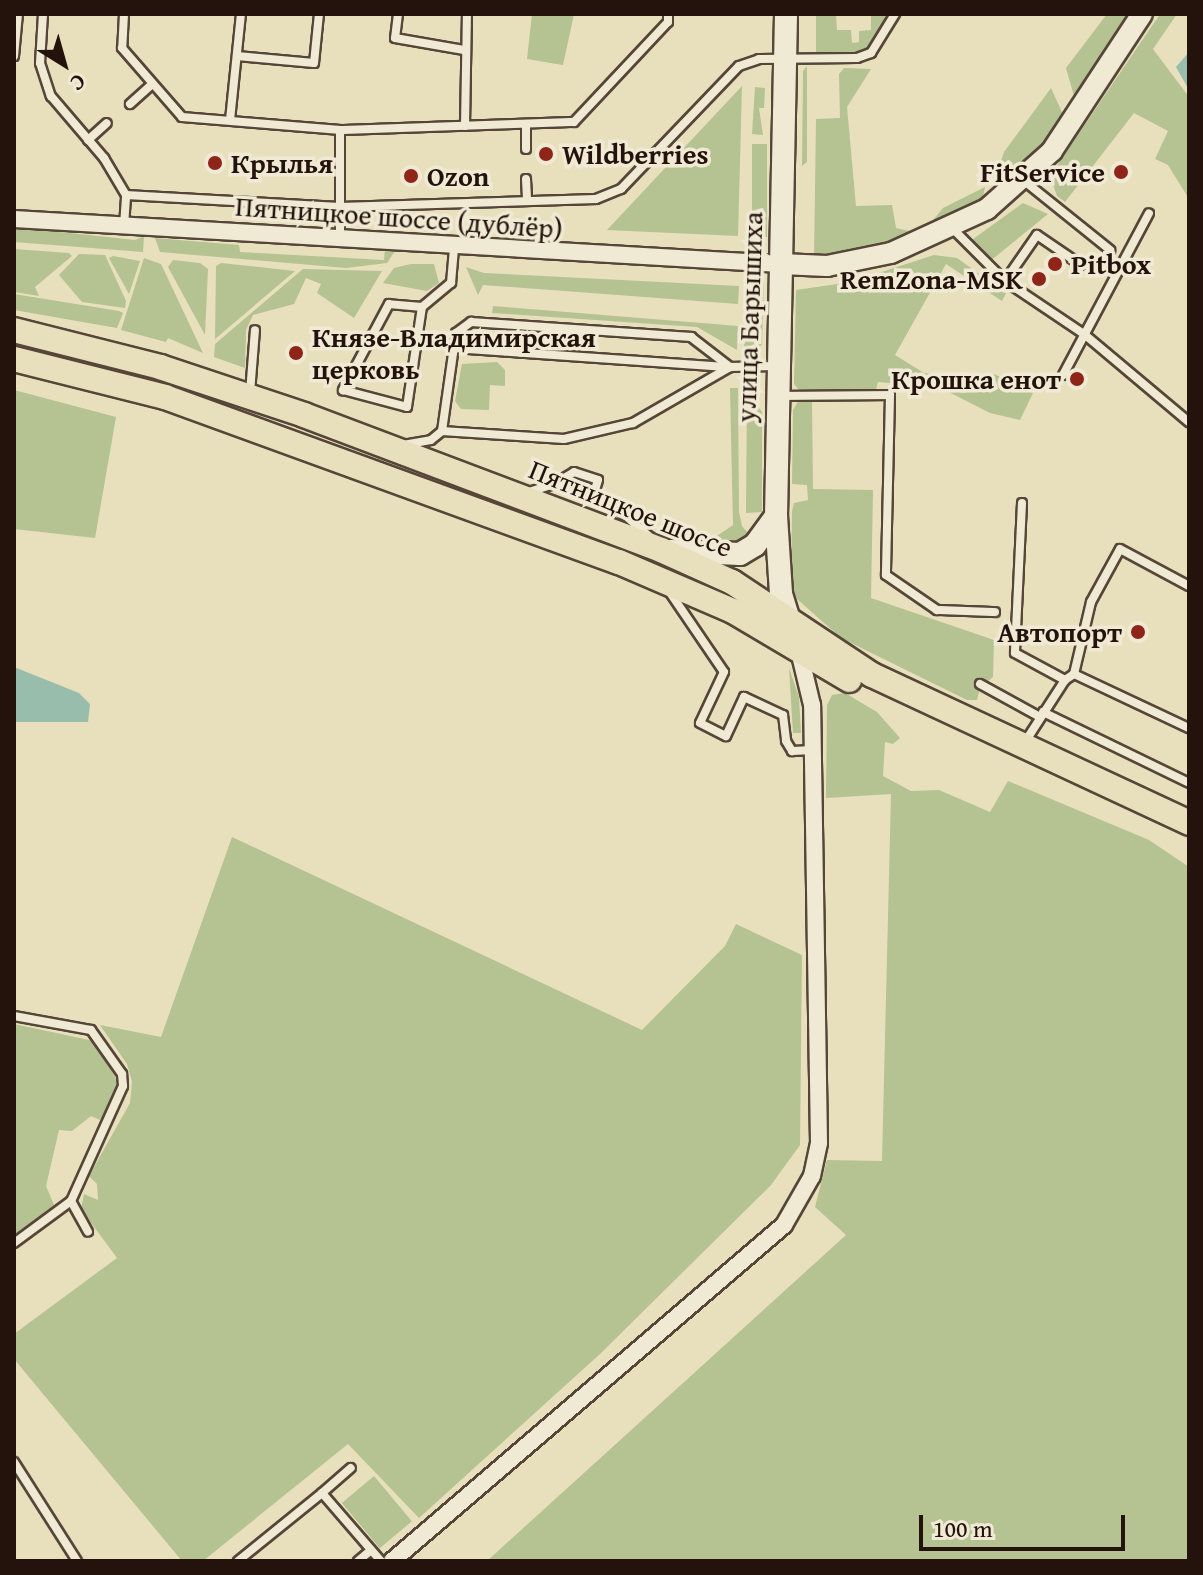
<!DOCTYPE html>
<meta charset="utf-8">
<style>
body{margin:0}
#map{position:relative;width:1203px;height:1575px;overflow:hidden;background:#e8dfbd;font-family:"Gentium Book Plus",serif}
div>[style]{position:absolute}
[style*='--x']{left:calc(var(--x)*1px);top:calc(var(--y)*1px);width:calc(var(--w)*1px);rotate:calc(var(--a)*1deg)}
.green>*{inset:0;background:#b5c292;transform-origin:0 0}
.water>*{inset:0;background:#98bdac}
.roads{filter:drop-shadow(2px 0 #554638) drop-shadow(-2px 0 #554638) drop-shadow(0 2px #554638) drop-shadow(0 -2px #554638)}
.service>*{height:8px;margin:-4px;padding:0 4px;transform-origin:4px;border-radius:4px;background:#f0ead4}
.minor>*{height:16px;margin:-8px;padding:0 8px;transform-origin:8px;border-radius:8px;background:#f0ead4}
.tertiary>*{height:20px;margin:-10px;padding:0 10px;transform-origin:10px;border-radius:10px;background:#f0ead4}
.secondary>*{height:22px;margin:-11px;padding:0 11px;transform-origin:11px;border-radius:11px;background:#f0ead4}
.primary>*{height:24px;margin:-12px;padding:0 12px;transform-origin:12px;border-radius:12px;background:#e8dfbd}
.dots>*{width:22px;height:22px;translate:-50% -50%;box-sizing:border-box;border:4px solid #f0ead4;border-radius:50%}
span{translate:-50% -50%;white-space:nowrap;text-align:center;line-height:1.15;-webkit-text-stroke:7px #f0ead4;paint-order:stroke}
.poi-label{font-size:28px;color:#24130c;font-weight:700}
.left{translate:0 -50%;text-align:left}
.right{translate:-100% -50%;text-align:right}
.street-label{font-size:28px;color:#24130c}
.frame{position:absolute;inset:0;border:16px solid #24130c;pointer-events:none}
.north{position:absolute;left:24px;top:24px;width:80px;height:80px;-webkit-text-stroke:6px #f0ead4;paint-order:stroke;rotate:143deg;font-size:22px;font-weight:700;line-height:32px;text-align:center;color:#24130c}
.north::after{content:'';display:block;margin:auto;width:28px;height:36px;background:#24130c;clip-path:polygon(50% 0,100% 100%,50% 72%,0 100%)}
.scale{position:absolute;left:919px;top:1515px;width:206px;height:36px;box-sizing:border-box;border:4px solid #24130c;border-top:0;padding-left:10px;font-size:24px;line-height:28px;white-space:nowrap;color:#24130c;-webkit-text-stroke:6px #f0ead4;paint-order:stroke}
</style>
<div id="map">
<div class="green">
<i style="clip-path:polygon(532px 14px,574px 14px,563px 65px,527px 59px)"></i>
<i style="clip-path:polygon(816px 14px,836px 14px,837px 30px,851px 30px,852px 43px,859px 42px,859px 31px,871px 30px,871px 14px,891px 14px,868px 50px,857px 55px,816px 55px)"></i>
<i style="clip-path:polygon(1107px 14px,1131px 14px,1081px 98px,1074px 96px,1066px 68px)"></i>
<i style="clip-path:polygon(1160px 14px,1177px 14px,1153px 49px,1189px 97px,1189px 199px,1168px 165px,1155px 159px,1168px 131px,1134px 113px,1065px 202px,1057px 196px,1050px 176px)"></i>
<i style="clip-path:polygon(807px 66px,807px 162px,802px 166px,803px 71px)"></i>
<i style="clip-path:polygon(844px 68px,871px 69px,847px 107px,856px 206px,892px 205px,896px 228px,909px 231px,909px 238px,867px 253px,814px 259px,816px 119px,840px 118px,839px 74px)"></i>
<i style="clip-path:polygon(742px 86px,738px 236px,607px 230px)"></i>
<i style="clip-path:polygon(755px 87px,765px 88px,764px 108px,759px 108px,763px 135px,752px 134px)"></i>
<i style="clip-path:polygon(1051px 88px,1065px 119px,1049px 144px,1001px 184px,996px 176px,1004px 152px)"></i>
<i style="left:767px;top:144px;width:93px;height:15px;rotate:90deg"></i>
<i style="clip-path:polygon(985px 187px,981px 205px,929px 225px,943px 208px)"></i>
<i style="clip-path:polygon(1023px 203px,1048px 214px,989px 262px,969px 242px)"></i>
<i style="clip-path:polygon(14px 227px,135px 240px,144px 236px,143px 252px,14px 242px)"></i>
<i style="clip-path:polygon(155px 238px,239px 245px,240px 252px,384px 260px,385px 250px,395px 251px,387px 263px,346px 268px,160px 252px)"></i>
<i style="clip-path:polygon(14px 249px,69px 253px,72px 256px,35px 287px,39px 296px,14px 292px)"></i>
<i style="clip-path:polygon(79px 254px,105px 255px,126px 301px,125px 308px,82px 302px,59px 275px)"></i>
<i style="clip-path:polygon(934px 255px,957px 258px,1006px 293px,1002px 301px,946px 264px,895px 355px,924px 373px,990px 379px,994px 374px,1033px 393px,1020px 420px,990px 413px,939px 387px,878px 382px,875px 393px,799px 390px,794px 384px,796px 290px,851px 282px)"></i>
<i style="clip-path:polygon(113px 256px,140px 261px,129px 294px,109px 258px)"></i>
<i style="clip-path:polygon(144px 258px,161px 264px,203px 353px,168px 338px,166px 342px,121px 330px)"></i>
<i style="clip-path:polygon(173px 260px,200px 263px,208px 269px,205px 335px,168px 267px)"></i>
<i style="clip-path:polygon(221px 263px,295px 271px,215px 339px,216px 266px)"></i>
<i style="clip-path:polygon(411px 264px,434px 264px,439px 283px,427px 291px,383px 283px,394px 268px)"></i>
<i style="clip-path:polygon(466px 267px,484px 273px,739px 286px,738px 304px,483px 285px,478px 295px)"></i>
<i style="clip-path:polygon(303px 269px,382px 271px,354px 318px,317px 293px,321px 284px,306px 278px,294px 304px,253px 315px,246px 330px,245px 368px,214px 357px,215px 344px)"></i>
<i style="clip-path:polygon(764px 283px,762px 345px,744px 351px,747px 286px)"></i>
<i style="clip-path:polygon(14px 294px,119px 311px,123px 313px,117px 328px,14px 310px)"></i>
<i style="clip-path:polygon(493px 306px,738px 326px,737px 350px,697px 327px,492px 313px)"></i>
<i style="clip-path:polygon(497px 362px,505px 370px,505px 386px,490px 385px,489px 410px,461px 409px,455px 401px,462px 364px)"></i>
<i style="clip-path:polygon(730px 388px,738px 388px,739px 512px,742px 526px,754px 540px,712px 552px,673px 538px,675px 532px,714px 538px,733px 525px)"></i>
<i style="clip-path:polygon(14px 390px,116px 417px,95px 538px,14px 529px)"></i>
<i style="clip-path:polygon(747px 391px,762px 412px,762px 512px,746px 513px)"></i>
<i style="clip-path:polygon(799px 400px,812px 401px,813px 489px,873px 490px,871px 598px,994px 640px,993px 677px,980px 688px,977px 700px,967px 700px,841px 638px,797px 599px,791px 584px,792px 511px,794px 503px,808px 500px,807px 485px,792px 484px,793px 410px)"></i>
<i style="clip-path:polygon(789px 668px,799px 697px,801px 733px,793px 733px)"></i>
<i style="clip-path:polygon(845px 693px,877px 712px,900px 738px,893px 744px,885px 742px,883px 776px,911px 791px,939px 790px,990px 812px,1008px 781px,1149px 840px,1189px 867px,1189px 1561px,487px 1561px,846px 1235px,815px 1207px,827px 1160px,882px 1161px,891px 794px,826px 798px,827px 705px,832px 695px)"></i>
<i style="clip-path:polygon(232px 837px,642px 1030px,725px 946px,736px 924px,802px 955px,800px 1145px,771px 1185px,600px 1354px,419px 1518px,348px 1444px,203px 1561px,182px 1561px,14px 1359px,14px 1334px,117px 1258px,81px 1209px,84px 1194px,98px 1200px,97px 1184px,89px 1176px,130px 1103px,132px 1082px,127px 1064px,100px 1025px,161px 1037px)"></i>
<i style="clip-path:polygon(14px 1024px,94px 1041px,118px 1082px,114px 1099px,100px 1120px,91px 1116px,72px 1131px,59px 1130px,46px 1186px,54px 1205px,14px 1235px)"></i>
<i style="left:374px;top:1476px;width:59px;height:42px;rotate:50deg"></i>
</div>
<div class="water">
<i style="clip-path:polygon(1189px 52px,1189px 90px,1176px 67px)"></i>
<i style="clip-path:polygon(14px 667px,79px 693px,90px 704px,88px 722px,14px 722px)"></i>
</div>
<div class="roads">
<div class="service">
<i style="--x:43;--y:14;--w:49;--a:93.5"></i>
<i style="--x:40;--y:63;--w:35;--a:72"></i>
<i style="--x:51;--y:96;--w:82;--a:49.5"></i>
<i style="--x:104;--y:158;--w:43;--a:59.3"></i>
<i style="--x:126;--y:195;--w:214;--a:3.2"></i>
<i style="--x:340;--y:207;--w:256;--a:-1.8"></i>
<i style="--x:596;--y:199;--w:27;--a:-22"></i>
<i style="--x:621;--y:189;--w:170;--a:-46.2"></i>
<i style="--x:739;--y:66;--w:21;--a:-19"></i>
<i style="--x:759;--y:59;--w:98;--a:-0.6"></i>
<i style="--x:857;--y:58;--w:15;--a:-20"></i>
<i style="--x:871;--y:53;--w:46;--a:-58.4"></i>
<i style="--x:124;--y:14;--w:34;--a:93"></i>
<i style="--x:122;--y:48;--w:91;--a:49"></i>
<i style="--x:182;--y:117;--w:159;--a:4.7"></i>
<i style="--x:398;--y:14;--w:24;--a:97"></i>
<i style="--x:395;--y:38;--w:70;--a:9.9"></i>
<i style="--x:14;--y:56;--w:42;--a:-84.6"></i>
<i style="--x:237;--y:56;--w:77;--a:5.2"></i>
<i style="--x:314;--y:63;--w:49;--a:-84.2"></i>
<i style="--x:130;--y:104;--w:30;--a:-42"></i>
<i style="--x:230;--y:120;--w:107;--a:-84.1"></i>
<i style="--x:526;--y:124;--w:25;--a:90"></i>
<i style="--x:465;--y:126;--w:112;--a:-89"></i>
<i style="--x:88;--y:140;--w:25;--a:-42"></i>
<i style="--x:526;--y:179;--w:22;--a:87"></i>
<i style="--x:1023;--y:180;--w:112;--a:38.8"></i>
<i style="--x:124;--y:226;--w:31;--a:-86"></i>
<i style="--x:952;--y:228;--w:75;--a:45"></i>
<i style="--x:1005;--y:281;--w:95;--a:33.9"></i>
<i style="--x:1084;--y:334;--w:137;--a:40"></i>
<i style="--x:340;--y:238;--w:108;--a:-90"></i>
<i style="--x:340;--y:130;--w:234;--a:-2"></i>
<i style="--x:574;--y:122;--w:137;--a:-46.8"></i>
<i style="--x:668;--y:22;--w:8;--a:-90"></i>
<i style="--x:1005;--y:281;--w:56;--a:-55.2"></i>
<i style="--x:1037;--y:235;--w:53;--a:34.3"></i>
<i style="--x:422;--y:307;--w:33;--a:-175"></i>
<i style="--x:389;--y:304;--w:98;--a:118.1"></i>
<i style="--x:343;--y:390;--w:66;--a:14.9"></i>
<i style="--x:407;--y:407;--w:101;--a:-81.5"></i>
<i style="--x:422;--y:307;--w:38;--a:-40"></i>
<i style="--x:451;--y:283;--w:36;--a:-85"></i>
<i style="--x:454;--y:348;--w:276;--a:4"></i>
<i style="--x:1063;--y:375;--w:183;--a:-62"></i>
<i style="--x:250;--y:393;--w:63;--a:-85.5"></i>
<i style="--x:780;--y:396;--w:110;--a:-0.5"></i>
<i style="--x:890;--y:395;--w:180;--a:91.3"></i>
<i style="--x:886;--y:575;--w:62;--a:34.5"></i>
<i style="--x:937;--y:610;--w:58;--a:2"></i>
<i style="--x:442;--y:431;--w:122;--a:3.8"></i>
<i style="--x:564;--y:439;--w:71;--a:-13.1"></i>
<i style="--x:633;--y:423;--w:112;--a:-30"></i>
<i style="--x:403;--y:445;--w:28;--a:-10"></i>
<i style="--x:431;--y:440;--w:14;--a:-39"></i>
<i style="--x:442;--y:431;--w:99;--a:-81.9"></i>
<i style="--x:456;--y:333;--w:19;--a:-36"></i>
<i style="--x:471;--y:322;--w:221;--a:3.9"></i>
<i style="--x:691;--y:337;--w:49;--a:37.6"></i>
<i style="--x:730;--y:367;--w:45;--a:-1.3"></i>
<i style="--x:556;--y:483;--w:21;--a:-31"></i>
<i style="--x:574;--y:472;--w:25;--a:18"></i>
<i style="--x:598;--y:480;--w:17;--a:107"></i>
<i style="--x:526;--y:493;--w:32;--a:-18"></i>
<i style="--x:556;--y:483;--w:57;--a:19.4"></i>
<i style="--x:610;--y:502;--w:53;--a:41.2"></i>
<i style="--x:1022;--y:503;--w:150;--a:92.7"></i>
<i style="--x:1015;--y:653;--w:57;--a:28.4"></i>
<i style="--x:671;--y:594;--w:94;--a:55.8"></i>
<i style="--x:724;--y:672;--w:56;--a:115.2"></i>
<i style="--x:700;--y:723;--w:29;--a:27"></i>
<i style="--x:726;--y:736;--w:43;--a:-65.2"></i>
<i style="--x:744;--y:697;--w:43;--a:24.8"></i>
<i style="--x:783;--y:715;--w:26;--a:83"></i>
<i style="--x:786;--y:741;--w:12;--a:59"></i>
<i style="--x:792;--y:751;--w:21;--a:-3"></i>
<i style="--x:1074;--y:674;--w:74;--a:-76.7"></i>
<i style="--x:1091;--y:602;--w:60;--a:-61.3"></i>
<i style="--x:1120;--y:549;--w:78;--a:28.2"></i>
<i style="--x:980;--y:684;--w:68;--a:28.8"></i>
<i style="--x:1043;--y:712;--w:162;--a:25.9"></i>
<i style="--x:1025;--y:742;--w:74;--a:-57.2"></i>
<i style="--x:1065;--y:680;--w:11;--a:-34"></i>
<i style="--x:1074;--y:674;--w:127;--a:25.2"></i>
<i style="--x:14;--y:1016;--w:78;--a:10.3"></i>
<i style="--x:91;--y:1030;--w:54;--a:54.8"></i>
<i style="--x:122;--y:1074;--w:12;--a:85"></i>
<i style="--x:123;--y:1086;--w:126;--a:114.3"></i>
<i style="--x:71;--y:1201;--w:71;--a:143.6"></i>
<i style="--x:71;--y:1201;--w:35;--a:61"></i>
<i style="--x:14;--y:1462;--w:117;--a:57.5"></i>
<i style="--x:322;--y:1493;--w:38;--a:-41"></i>
<i style="--x:238;--y:1561;--w:108;--a:-39"></i>
<i style="--x:322;--y:1493;--w:90;--a:49.1"></i>
<i style="--x:358;--y:1561;--w:17;--a:-40"></i>
</div>
<div class="minor">
<i style="--x:14;--y:219;--w:768;--a:3.36"></i>
<i style="--x:392;--y:1561;--w:516;--a:-40.6"></i>
<i style="--x:784;--y:1225;--w:56;--a:-60.3"></i>
<i style="--x:812;--y:1176;--w:34;--a:-78"></i>
<i style="--x:819;--y:1143;--w:438;--a:-90.9"></i>
<i style="--x:812;--y:705;--w:56;--a:-103.5"></i>
</div>
<div class="tertiary">
<i style="--x:781;--y:264;--w:46;--a:2.5"></i>
<i style="--x:827;--y:266;--w:65;--a:-11.5"></i>
<i style="--x:891;--y:253;--w:106;--a:-24.6"></i>
<i style="--x:987;--y:209;--w:87;--a:-41.7"></i>
<i style="--x:1052;--y:151;--w:164;--a:-56.7"></i>
</div>
<div class="secondary">
<i style="--x:786;--y:14;--w:502;--a:91.14"></i>
<i style="--x:776;--y:516;--w:78;--a:86.3"></i>
<i style="--x:781;--y:594;--w:34;--a:73"></i>
<i style="--x:671;--y:551;--w:69;--a:2.5"></i>
<i style="--x:740;--y:554;--w:17;--a:-31"></i>
<i style="--x:755;--y:545;--w:36;--a:-54"></i>
</div>
<div class="primary">
<i style="--x:14;--y:330;--w:151;--a:14.2"></i>
<i style="--x:160;--y:367;--w:152;--a:18.4"></i>
<i style="--x:304;--y:415;--w:382;--a:20.7"></i>
<i style="--x:661;--y:550;--w:78;--a:24.3"></i>
<i style="--x:732;--y:582;--w:168;--a:33.6"></i>
<i style="--x:872;--y:675;--w:350;--a:25"></i>
<i style="--x:14;--y:359;--w:156;--a:14.1"></i>
<i style="--x:165;--y:397;--w:483;--a:20"></i>
<i style="--x:619;--y:562;--w:124;--a:23.3"></i>
<i style="--x:733;--y:611;--w:135;--a:30.7"></i>
</div>
</div>
<div class="dots">
<i style="left:546px;top:154px;background:#8f2418"></i>
<i style="left:215px;top:163px;background:#8f2418"></i>
<i style="left:1121px;top:172px;background:#8f2418"></i>
<i style="left:411px;top:176px;background:#8f2418"></i>
<i style="left:1055px;top:264px;background:#8f2418"></i>
<i style="left:1039px;top:279px;background:#8f2418"></i>
<i style="left:296px;top:353px;background:#8f2418"></i>
<i style="left:1077px;top:379px;background:#8f2418"></i>
<i style="left:1138px;top:632px;background:#8f2418"></i>
</div>
<div class="poi-label">
<span class="left" style="left:562px;top:154px">Wildberries</span>
<span class="left" style="left:231px;top:163px">Крылья</span>
<span class="right" style="left:1105px;top:172px">FitService</span>
<span class="left" style="left:427px;top:176px">Ozon</span>
<span class="left" style="left:1071px;top:264px">Pitbox</span>
<span class="right" style="left:1023px;top:279px">RemZona-MSK</span>
<span class="left" style="left:312px;top:353px">Князе-Владимирская<br>церковь</span>
<span class="right" style="left:1061px;top:379px">Крошка енот</span>
<span class="right" style="left:1122px;top:632px">Автопорт</span>
</div>
<div class="street-label">
<span style="left:399px;top:217px;rotate:4deg">Пятницкое шоссе (дублёр)</span>
<span style="left:749px;top:317px;rotate:-88deg">улица Барышиха</span>
<span style="left:631px;top:508px;rotate:22deg">Пятницкое шоссе</span>
</div>
<div class="frame"></div>
<div class="north">С</div>
<div class="scale">100 m</div>
</div>
